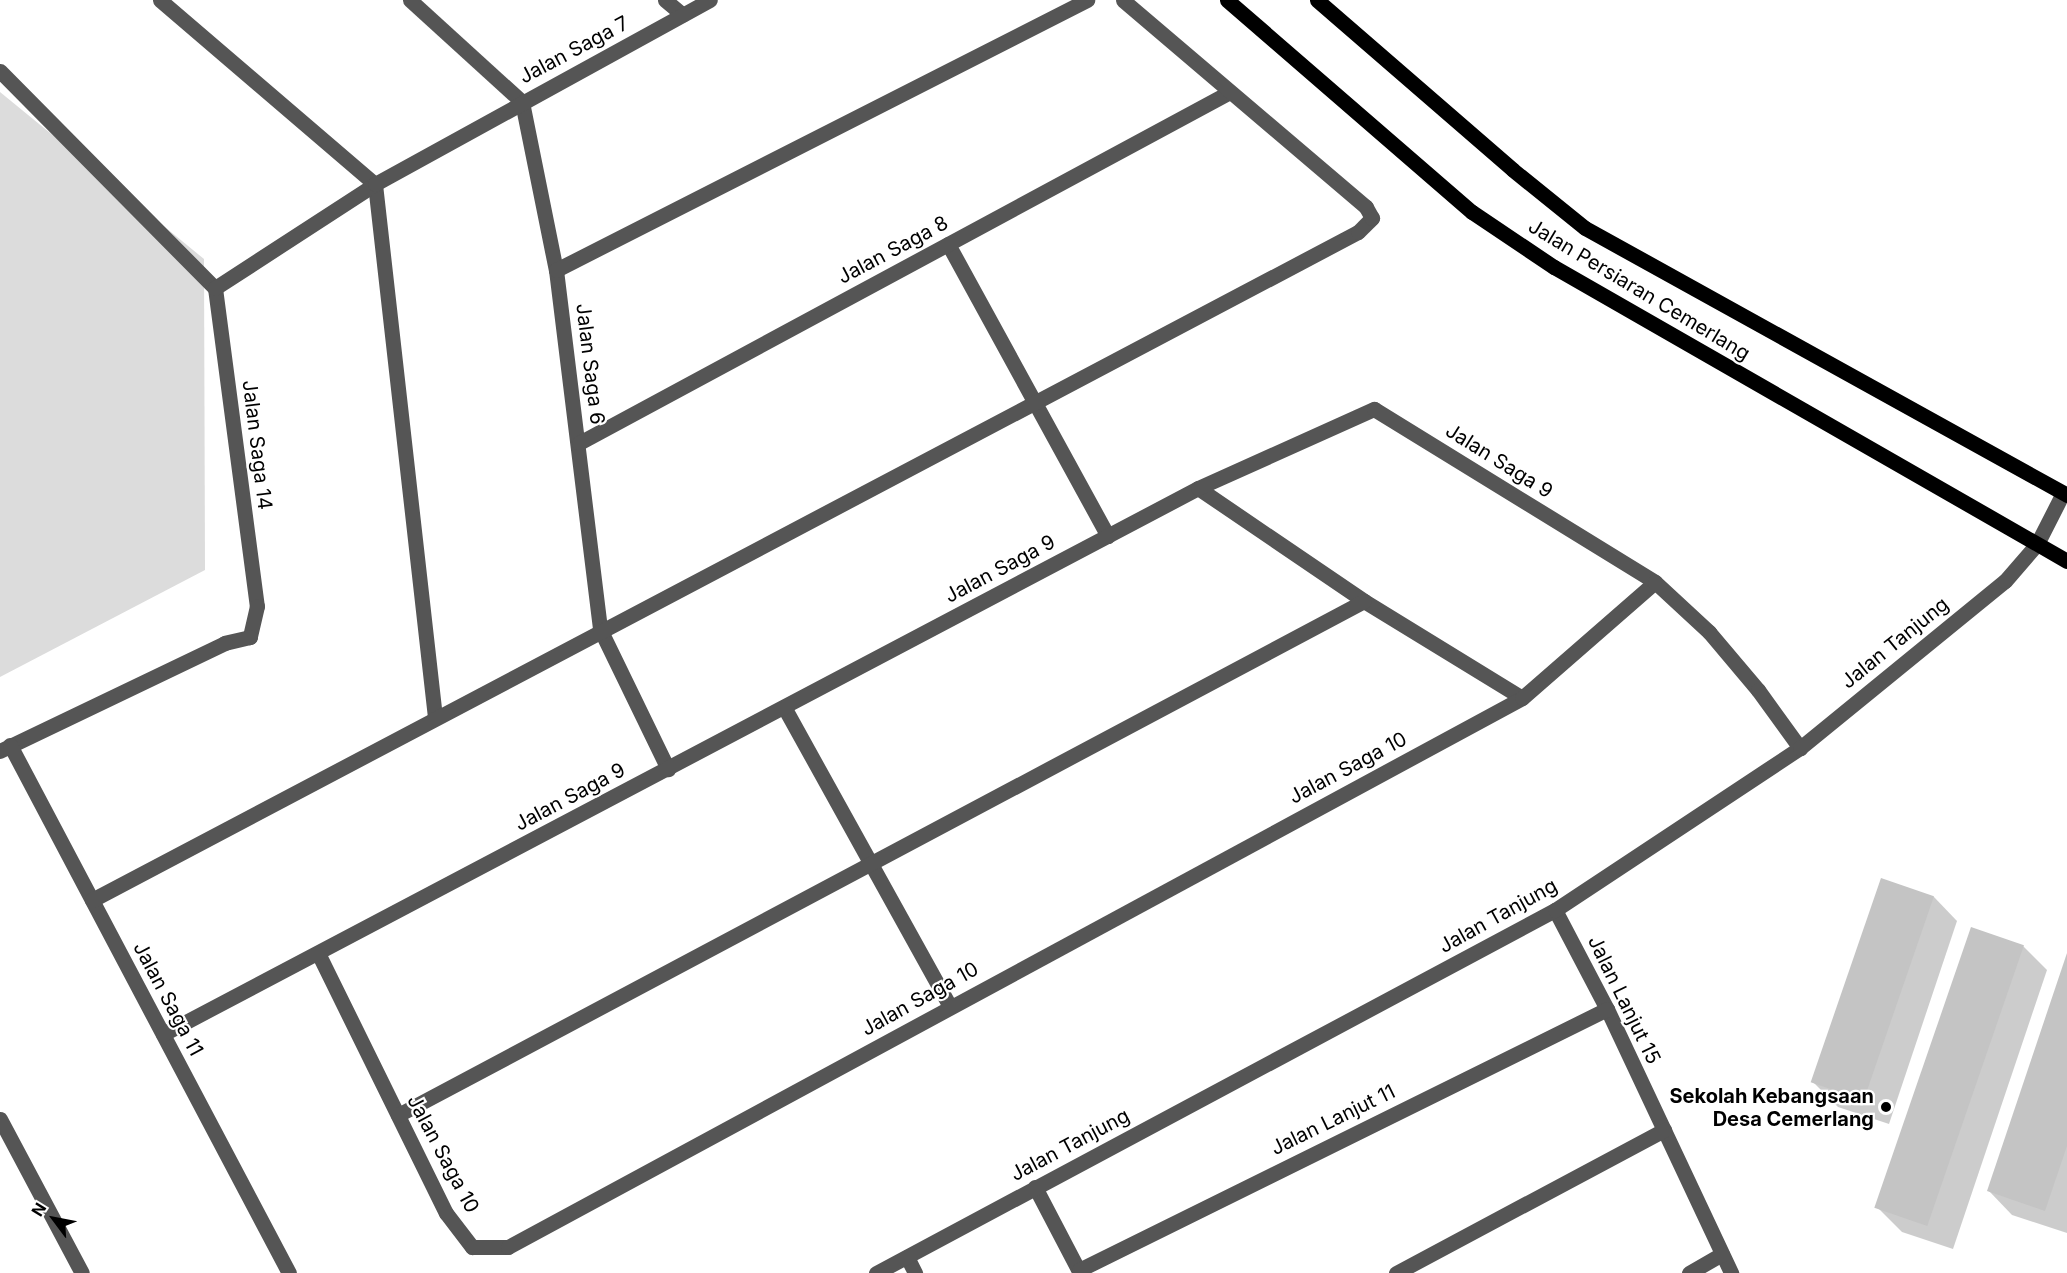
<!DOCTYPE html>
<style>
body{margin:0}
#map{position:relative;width:2067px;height:1273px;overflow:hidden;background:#fff;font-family:Inter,sans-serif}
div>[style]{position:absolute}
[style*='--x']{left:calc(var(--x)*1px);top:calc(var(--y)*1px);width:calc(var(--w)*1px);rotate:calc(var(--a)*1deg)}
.green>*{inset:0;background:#dcdcdc}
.shadow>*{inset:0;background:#0003}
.building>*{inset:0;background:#c4c4c4;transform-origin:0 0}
.minor>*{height:15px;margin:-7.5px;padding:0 7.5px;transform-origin:7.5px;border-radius:7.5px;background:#555}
.major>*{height:15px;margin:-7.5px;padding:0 7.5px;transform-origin:7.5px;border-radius:7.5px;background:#000}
.dots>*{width:16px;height:16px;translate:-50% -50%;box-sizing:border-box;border:3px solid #fff;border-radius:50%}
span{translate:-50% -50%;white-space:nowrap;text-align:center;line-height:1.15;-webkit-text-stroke:4.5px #fff;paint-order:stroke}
.street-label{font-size:20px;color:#000}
.poi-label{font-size:20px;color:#000;font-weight:700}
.right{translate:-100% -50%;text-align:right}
.north{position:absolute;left:24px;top:1189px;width:60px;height:60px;-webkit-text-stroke:4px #fff;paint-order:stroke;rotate:302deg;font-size:16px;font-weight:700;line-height:24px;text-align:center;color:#000}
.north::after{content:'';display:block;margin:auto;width:21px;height:27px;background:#000;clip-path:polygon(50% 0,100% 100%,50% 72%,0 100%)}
</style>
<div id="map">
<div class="green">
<i style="clip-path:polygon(0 92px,204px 259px,205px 570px,0 677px)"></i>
</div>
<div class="shadow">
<i style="clip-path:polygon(1881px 880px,1934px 897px,1957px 921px,1889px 1124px,1838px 1107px,1814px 1083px)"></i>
<i style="clip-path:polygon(2023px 946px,2047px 970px,1953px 1249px,1902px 1232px,1878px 1208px)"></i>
<i style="clip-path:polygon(2067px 957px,2067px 1233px,2012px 1215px,1989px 1191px)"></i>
</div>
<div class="building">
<i style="left:1881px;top:878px;width:56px;height:216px;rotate:19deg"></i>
<i style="left:1971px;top:927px;width:56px;height:297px;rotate:19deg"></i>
<i style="clip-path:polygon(2067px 953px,2067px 1146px,2045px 1211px,1987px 1191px)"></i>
</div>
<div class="minor">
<i style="--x:160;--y:0;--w:283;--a:40.6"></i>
<i style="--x:375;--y:184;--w:536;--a:83.58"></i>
<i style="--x:410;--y:0;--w:151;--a:42.3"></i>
<i style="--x:522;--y:102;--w:171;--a:78.6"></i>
<i style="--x:556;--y:270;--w:362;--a:83"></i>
<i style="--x:600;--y:629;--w:156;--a:64.1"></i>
<i style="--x:665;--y:0;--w:23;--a:40"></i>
<i style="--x:0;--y:71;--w:305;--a:45.3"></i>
<i style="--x:215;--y:288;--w:321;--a:82.5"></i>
<i style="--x:257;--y:606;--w:32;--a:103"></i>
<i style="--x:250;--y:637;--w:26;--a:167"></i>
<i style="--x:225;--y:643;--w:250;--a:154.4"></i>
<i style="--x:948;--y:244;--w:333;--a:61.3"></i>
<i style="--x:556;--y:270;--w:596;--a:-26.95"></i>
<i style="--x:215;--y:288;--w:191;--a:-33"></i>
<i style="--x:375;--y:184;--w:382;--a:-28.8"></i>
<i style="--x:579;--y:443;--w:737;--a:-28.34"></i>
<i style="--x:1198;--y:488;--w:201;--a:34.2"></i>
<i style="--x:1364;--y:601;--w:185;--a:31.5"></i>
<i style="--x:784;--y:707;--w:342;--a:61"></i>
<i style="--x:10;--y:745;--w:597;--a:62.15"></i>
<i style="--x:92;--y:900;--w:1431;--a:-27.82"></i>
<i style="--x:1358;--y:232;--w:20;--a:-45"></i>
<i style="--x:1372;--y:218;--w:13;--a:-119"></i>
<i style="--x:1366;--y:207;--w:319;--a:-139.6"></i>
<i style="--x:1555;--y:910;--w:112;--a:62.3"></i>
<i style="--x:1607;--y:1009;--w:292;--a:64.8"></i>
<i style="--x:318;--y:953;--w:290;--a:63.8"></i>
<i style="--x:446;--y:1213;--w:43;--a:52.6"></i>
<i style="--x:472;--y:1247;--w:36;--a:0"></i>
<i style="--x:508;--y:1247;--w:1153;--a:-28.43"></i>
<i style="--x:1522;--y:698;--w:176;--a:-41.1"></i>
<i style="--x:163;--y:1034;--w:1170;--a:-27.81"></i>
<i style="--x:1198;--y:488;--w:193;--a:-24.2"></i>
<i style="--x:1374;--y:409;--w:330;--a:31.6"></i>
<i style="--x:1655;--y:582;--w:74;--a:42.8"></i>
<i style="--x:1709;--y:632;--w:76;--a:49.8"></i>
<i style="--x:1758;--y:690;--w:72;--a:54.1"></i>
<i style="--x:398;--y:1115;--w:1094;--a:-28.02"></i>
<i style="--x:0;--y:1119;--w:174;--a:62"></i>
<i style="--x:1035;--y:1187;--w:97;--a:62.4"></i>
<i style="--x:907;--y:1257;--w:18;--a:63"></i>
<i style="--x:1079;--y:1270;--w:589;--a:-26.3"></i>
<i style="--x:876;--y:1273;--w:770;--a:-28.13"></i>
<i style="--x:1555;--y:910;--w:294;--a:-33.5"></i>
<i style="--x:1800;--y:748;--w:264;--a:-39.2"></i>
<i style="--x:2005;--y:581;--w:49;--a:-49.1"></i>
<i style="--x:2037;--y:544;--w:57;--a:-63"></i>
<i style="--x:1396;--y:1273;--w:304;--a:-28.1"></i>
<i style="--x:1689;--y:1273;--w:38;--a:-30"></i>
</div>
<div class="major">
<i style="--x:1227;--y:0;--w:324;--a:40.9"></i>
<i style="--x:1472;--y:212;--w:99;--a:33.9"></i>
<i style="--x:1554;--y:267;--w:591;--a:29.82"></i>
<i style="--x:1317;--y:0;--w:259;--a:40.9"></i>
<i style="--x:1513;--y:170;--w:92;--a:38.9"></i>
<i style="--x:1585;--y:228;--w:551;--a:28.98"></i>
</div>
<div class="dots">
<i style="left:1886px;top:1107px;background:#000"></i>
</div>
<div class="street-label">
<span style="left:574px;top:50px;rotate:-28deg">Jalan Saga 7</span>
<span style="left:893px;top:250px;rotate:-28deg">Jalan Saga 8</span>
<span style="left:1639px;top:290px;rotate:31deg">Jalan Persiaran Cemerlang</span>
<span style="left:590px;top:364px;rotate:83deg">Jalan Saga 6</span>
<span style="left:257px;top:445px;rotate:83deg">Jalan Saga 14</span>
<span style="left:1499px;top:461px;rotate:32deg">Jalan Saga 9</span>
<span style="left:1000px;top:569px;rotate:-28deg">Jalan Saga 9</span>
<span style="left:1895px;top:643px;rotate:-39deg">Jalan Tanjung</span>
<span style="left:1348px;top:768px;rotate:-28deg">Jalan Saga 10</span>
<span style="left:570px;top:797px;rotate:-28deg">Jalan Saga 9</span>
<span style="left:1498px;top:916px;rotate:-29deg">Jalan Tanjung</span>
<span style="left:168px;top:999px;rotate:62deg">Jalan Saga 11</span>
<span style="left:920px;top:999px;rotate:-29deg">Jalan Saga 10</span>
<span style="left:1624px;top:1000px;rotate:64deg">Jalan Lanjut 15</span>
<span style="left:1333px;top:1120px;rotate:-26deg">Jalan Lanjut 11</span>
<span style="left:1070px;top:1145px;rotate:-28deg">Jalan Tanjung</span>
<span style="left:443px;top:1154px;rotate:62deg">Jalan Saga 10</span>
</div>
<div class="poi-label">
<span class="right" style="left:1874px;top:1108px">Sekolah Kebangsaan<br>Desa Cemerlang</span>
</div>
<div class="north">N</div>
</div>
